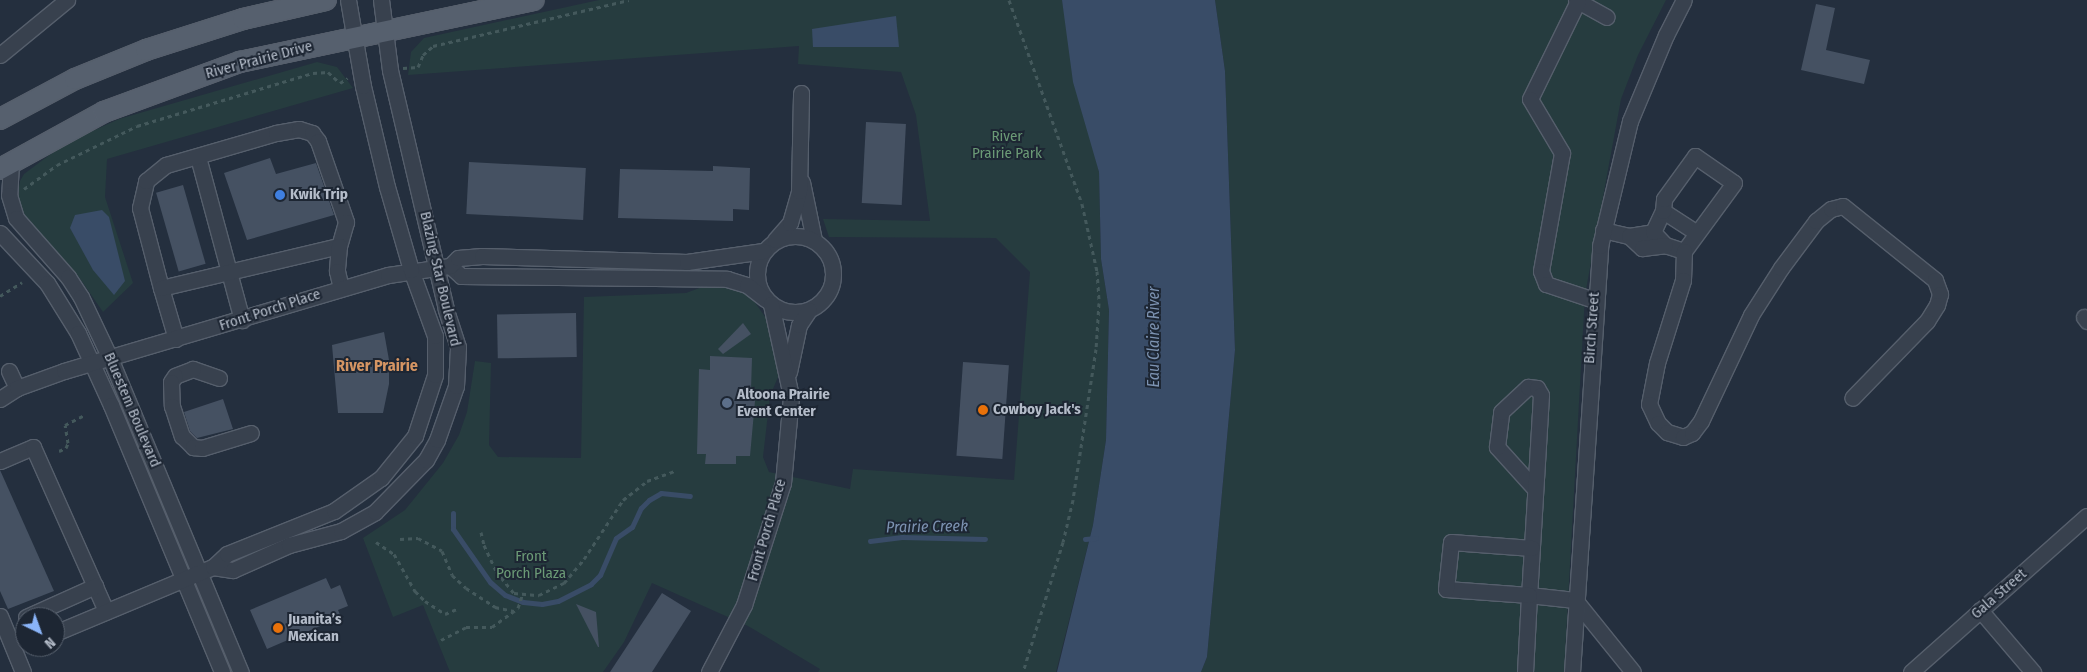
<!DOCTYPE html>
<meta charset="utf-8">
<style>
body{margin:0}
#map{position:relative;width:2087px;height:672px;overflow:hidden;background:#242f3e;font-family:"Fira Sans Condensed",sans-serif}
div>[style]{position:absolute}
[style*='--x']{left:calc(var(--x)*1px);top:calc(var(--y)*1px);width:calc(var(--w)*1px);rotate:calc(var(--a)*1deg)}
.green>*{inset:0;background:#263c3f}
.water>*{inset:0;background:#394c67}
.stream>*{height:5px;margin:-2.5px;padding:0 2.5px;transform-origin:2.5px;border-radius:2.5px;background:#394c67}
.building>*{inset:0;background:#455162;transform-origin:0 0}
.path>*{height:3px;margin-top:-1.5px;transform-origin:0;background:repeating-linear-gradient(90deg,#44595c 0 4px,transparent 0 8px)}
.roads{filter:drop-shadow(1px 0 #565f6c) drop-shadow(-1px 0 #565f6c) drop-shadow(0 1px #565f6c) drop-shadow(0 -1px #565f6c)}
.minor>*{height:15px;margin:-7.5px;padding:0 7.5px;transform-origin:7.5px;border-radius:7.5px;background:#38414e}
.minor>.ring{margin:-7.5px;padding:0;box-sizing:content-box;background:none;border:15px solid #38414e;border-radius:50%}
.major>*{height:20px;margin:-10px;padding:0 10px;transform-origin:10px;border-radius:10px;background:#56606e}
.dots>*{width:14px;height:14px;translate:-50% -50%;box-sizing:border-box;border:2px solid #1d2633;border-radius:50%}
span{translate:-50% -50%;white-space:nowrap;text-align:center;line-height:1.15;-webkit-text-stroke:4px #1d2633;paint-order:stroke}
.street-label{font-size:15px;color:#b4bcc9}
.park-label{font-size:15px;color:#6b9a76}
.poi-label{font-size:15px;color:#b4bcc9;font-weight:700}
.left{translate:0 -50%;text-align:left}
.water-label{font-size:16px;color:#7c92b1;font-style:italic}
.neighbourhood-label{font-size:16px;color:#d59563;font-weight:700}
.north{position:absolute;left:15px;top:607px;width:50px;height:50px;box-sizing:border-box;background:#1d2633;border:1px solid #59626f;border-radius:50%;rotate:138deg;font-size:14px;font-weight:700;line-height:20px;text-align:center;color:#b4bcc9}
.north::after{content:'';display:block;margin:auto;width:18px;height:22px;background:#8ab4f8;clip-path:polygon(50% 0,100% 100%,50% 72%,0 100%)}
</style>
<div id="map">
<div class="green">
<i style="clip-path:polygon(599px 0,1062px 0,1099px 172px,1101px 259px,1109px 310px,1106px 440px,1093px 525px,1056px 672px,818px 672px,820px 669px,748px 626px,652px 583px,624px 642px,603px 672px,450px 672px,423px 605px,393px 617px,363px 538px,405px 510px,443px 463px,459px 435px,467px 412px,475px 361px,491px 363px,489px 445px,498px 457px,581px 458px,584px 297px,686px 293px,710px 284px,740px 289px,749px 294px,768px 321px,778px 357px,778px 377px,770px 396px,763px 457px,769px 472px,850px 489px,853px 469px,1014px 480px,1030px 272px,996px 238px,829px 237px,823px 219px,930px 221px,916px 115px,901px 72px,798px 64px,799px 46px,408px 75px,411px 52px,424px 38px)"></i>
<i style="clip-path:polygon(1215px 0,1666px 0,1638px 55px,1621px 99px,1585px 295px,1564px 672px,1201px 672px,1207px 657px,1235px 350px,1225px 71px)"></i>
<i style="clip-path:polygon(317px 62px,337px 67px,353px 88px,107px 159px,105px 197px,133px 283px,103px 312px,76px 273px,22px 213px,18px 193px,20px 181px,24px 174px,64px 144px,119px 119px)"></i>
</div>
<div class="water">
<i style="clip-path:polygon(1062px 0,1215px 0,1225px 71px,1235px 350px,1207px 657px,1201px 672px,1057px 672px,1093px 525px,1106px 440px,1109px 310px,1101px 259px,1099px 172px,1073px 82px)"></i>
<i style="clip-path:polygon(896px 16px,899px 47px,813px 47px,812px 29px)"></i>
<i style="clip-path:polygon(102px 210px,109px 217px,125px 281px,114px 295px,93px 270px,70px 228px,75px 215px)"></i>
</div>
<div class="stream">
<i style="--x:453;--y:513;--w:16;--a:90"></i>
<i style="--x:453;--y:529;--w:65;--a:55.1"></i>
<i style="--x:490;--y:582;--w:20;--a:41"></i>
<i style="--x:505;--y:595;--w:19;--a:21"></i>
<i style="--x:523;--y:602;--w:19;--a:6"></i>
<i style="--x:542;--y:604;--w:16;--a:-11"></i>
<i style="--x:558;--y:601;--w:37;--a:-27"></i>
<i style="--x:591;--y:584;--w:13;--a:-45"></i>
<i style="--x:600;--y:575;--w:40;--a:-66.6"></i>
<i style="--x:616;--y:538;--w:19;--a:-35"></i>
<i style="--x:632;--y:527;--w:21;--a:-65"></i>
<i style="--x:641;--y:508;--w:11;--a:-45"></i>
<i style="--x:649;--y:500;--w:14;--a:-30"></i>
<i style="--x:661;--y:493;--w:29;--a:6"></i>
<i style="--x:1085;--y:539;--w:11;--a:-5"></i>
<i style="--x:870;--y:541;--w:32;--a:-7"></i>
<i style="--x:902;--y:537;--w:83;--a:1.4"></i>
</div>
<div class="building">
<i style="clip-path:polygon(1816px 4px,1835px 8px,1826px 50px,1870px 60px,1864px 84px,1801px 70px)"></i>
<i style="left:866px;top:122px;width:40px;height:81px;rotate:3deg"></i>
<i style="clip-path:polygon(270px 158px,276px 174px,316px 163px,334px 215px,247px 240px,224px 173px)"></i>
<i style="left:469px;top:162px;width:117px;height:52px;rotate:3deg"></i>
<i style="clip-path:polygon(713px 166px,750px 168px,749px 210px,733px 209px,733px 221px,618px 218px,620px 169px,713px 171px)"></i>
<i style="left:183px;top:185px;width:82px;height:28px;rotate:74deg"></i>
<i style="left:576px;top:313px;width:44px;height:79px;rotate:89deg"></i>
<i style="clip-path:polygon(743px 323px,751px 334px,723px 354px,718px 349px)"></i>
<i style="clip-path:polygon(384px 332px,389px 360px,389px 384px,383px 413px,338px 413px,332px 345px)"></i>
<i style="clip-path:polygon(710px 356px,752px 358px,751px 390px,756px 390px,750px 456px,736px 456px,736px 464px,705px 464px,706px 454px,697px 454px,699px 369px,710px 370px)"></i>
<i style="left:963px;top:362px;width:46px;height:94px;rotate:4deg"></i>
<i style="clip-path:polygon(223px 399px,233px 429px,197px 438px,190px 431px,184px 412px)"></i>
<i style="clip-path:polygon(0 470px,54px 591px,8px 609px,0 591px)"></i>
<i style="clip-path:polygon(326px 578px,331px 589px,340px 585px,348px 606px,338px 610px,341px 617px,267px 649px,250px 610px)"></i>
<i style="clip-path:polygon(662px 593px,691px 611px,652px 672px,610px 672px)"></i>
<i style="clip-path:polygon(576px 604px,596px 612px,599px 647px,598px 647px)"></i>
</div>
<div class="path">
<i style="--x:1009;--y:0;--w:217;--a:70.3"></i>
<i style="--x:1082;--y:204;--w:69;--a:77.4"></i>
<i style="--x:1097;--y:271;--w:32;--a:86"></i>
<i style="--x:1099;--y:303;--w:46;--a:93.7"></i>
<i style="--x:1096;--y:349;--w:153;--a:98.7"></i>
<i style="--x:1073;--y:500;--w:43;--a:103.4"></i>
<i style="--x:1063;--y:542;--w:136;--a:107.1"></i>
<i style="--x:403;--y:68;--w:15;--a:-4"></i>
<i style="--x:418;--y:67;--w:13;--a:-67"></i>
<i style="--x:423;--y:55;--w:13;--a:-42"></i>
<i style="--x:433;--y:46;--w:201;--a:-13.2"></i>
<i style="--x:24;--y:189;--w:41;--a:-36"></i>
<i style="--x:57;--y:165;--w:89;--a:-26"></i>
<i style="--x:137;--y:126;--w:184;--a:-16.8"></i>
<i style="--x:313;--y:73;--w:15;--a:-4"></i>
<i style="--x:328;--y:72;--w:16;--a:43"></i>
<i style="--x:340;--y:83;--w:9;--a:-32"></i>
<i style="--x:0;--y:296;--w:26;--a:-32"></i>
<i style="--x:59;--y:451;--w:8;--a:-23"></i>
<i style="--x:66;--y:448;--w:5;--a:-68"></i>
<i style="--x:68;--y:443;--w:18;--a:-99"></i>
<i style="--x:65;--y:425;--w:20;--a:-27"></i>
<i style="--x:481;--y:532;--w:13;--a:77"></i>
<i style="--x:484;--y:545;--w:29;--a:65"></i>
<i style="--x:496;--y:571;--w:28;--a:51"></i>
<i style="--x:514;--y:593;--w:25;--a:5"></i>
<i style="--x:539;--y:595;--w:28;--a:-26"></i>
<i style="--x:564;--y:583;--w:31;--a:-50"></i>
<i style="--x:584;--y:559;--w:71;--a:-56.5"></i>
<i style="--x:623;--y:500;--w:31;--a:-38"></i>
<i style="--x:647;--y:481;--w:29;--a:-20"></i>
<i style="--x:400;--y:539;--w:18;--a:-3"></i>
<i style="--x:418;--y:538;--w:27;--a:28"></i>
<i style="--x:442;--y:551;--w:26;--a:67"></i>
<i style="--x:452;--y:575;--w:19;--a:43"></i>
<i style="--x:466;--y:588;--w:35;--a:33"></i>
<i style="--x:495;--y:607;--w:19;--a:12"></i>
<i style="--x:376;--y:542;--w:22;--a:34"></i>
<i style="--x:394;--y:554;--w:43;--a:60.4"></i>
<i style="--x:415;--y:591;--w:14;--a:45"></i>
<i style="--x:425;--y:601;--w:24;--a:33"></i>
<i style="--x:445;--y:614;--w:15;--a:-23"></i>
<i style="--x:441;--y:640;--w:28;--a:-27"></i>
<i style="--x:466;--y:627;--w:26;--a:0"></i>
<i style="--x:492;--y:627;--w:32;--a:-36"></i>
<i style="--x:518;--y:608;--w:16;--a:-72"></i>
</div>
<div class="roads">
<div class="minor">
<i style="--x:1576;--y:0;--w:35;--a:29"></i>
<i style="--x:1578;--y:1;--w:109;--a:116.1"></i>
<i style="--x:1530;--y:99;--w:63;--a:59.3"></i>
<i style="--x:1562;--y:153;--w:120;--a:100.1"></i>
<i style="--x:1541;--y:271;--w:14;--a:69"></i>
<i style="--x:1546;--y:284;--w:51;--a:18.4"></i>
<i style="--x:0;--y:55;--w:87;--a:-39.4"></i>
<i style="--x:198;--y:157;--w:169;--a:74.9"></i>
<i style="--x:11;--y:162;--w:33;--a:93"></i>
<i style="--x:9;--y:195;--w:24;--a:73"></i>
<i style="--x:16;--y:218;--w:79;--a:48.6"></i>
<i style="--x:68;--y:277;--w:24;--a:57"></i>
<i style="--x:81;--y:297;--w:68;--a:64.6"></i>
<i style="--x:110;--y:358;--w:340;--a:67.4"></i>
<i style="--x:802;--y:182;--w:59;--a:78.3"></i>
<i style="--x:1663;--y:211;--w:40;--a:32.9"></i>
<i style="--x:1603;--y:230;--w:27;--a:13"></i>
<i style="--x:1629;--y:236;--w:24;--a:-9"></i>
<i style="--x:1653;--y:232;--w:18;--a:47"></i>
<i style="--x:1665;--y:245;--w:20;--a:18"></i>
<i style="--x:1653;--y:232;--w:23;--a:-65"></i>
<i style="--x:1663;--y:211;--w:12;--a:-85"></i>
<i style="--x:1664;--y:199;--w:53;--a:-54.2"></i>
<i style="--x:1695;--y:156;--w:47;--a:34.7"></i>
<i style="--x:1734;--y:183;--w:84;--a:126.3"></i>
<i style="--x:1684;--y:251;--w:29;--a:92"></i>
<i style="--x:1683;--y:280;--w:87;--a:107.4"></i>
<i style="--x:1657;--y:363;--w:42;--a:101"></i>
<i style="--x:1649;--y:404;--w:21;--a:65"></i>
<i style="--x:1658;--y:423;--w:13;--a:45"></i>
<i style="--x:1667;--y:432;--w:17;--a:17"></i>
<i style="--x:1683;--y:437;--w:10;--a:-24"></i>
<i style="--x:1692;--y:433;--w:15;--a:-53"></i>
<i style="--x:1701;--y:421;--w:117;--a:-64.7"></i>
<i style="--x:1751;--y:315;--w:56;--a:-57.4"></i>
<i style="--x:1781;--y:268;--w:59;--a:-53.3"></i>
<i style="--x:1816;--y:221;--w:19;--a:-39"></i>
<i style="--x:1831;--y:209;--w:12;--a:-14"></i>
<i style="--x:1843;--y:206;--w:118;--a:38.8"></i>
<i style="--x:1935;--y:280;--w:15;--a:70"></i>
<i style="--x:1940;--y:294;--w:11;--a:105"></i>
<i style="--x:1937;--y:305;--w:19;--a:122"></i>
<i style="--x:1927;--y:321;--w:107;--a:134.2"></i>
<i style="--x:0;--y:233;--w:69;--a:46.8"></i>
<i style="--x:47;--y:283;--w:59;--a:58.2"></i>
<i style="--x:78;--y:333;--w:79;--a:65.4"></i>
<i style="--x:111;--y:405;--w:289;--a:67.4"></i>
<i class="ring" style="left:757px;top:236px;width:61px;height:61px"></i>
<i style="--x:1629;--y:236;--w:18;--a:43"></i>
<i style="--x:1642;--y:248;--w:23;--a:-7"></i>
<i style="--x:775;--y:240;--w:23;--a:-49"></i>
<i style="--x:790;--y:223;--w:33;--a:-74"></i>
<i style="--x:799;--y:191;--w:98;--a:-88.8"></i>
<i style="--x:450;--y:266;--w:15;--a:42"></i>
<i style="--x:461;--y:276;--w:266;--a:0.6"></i>
<i style="--x:727;--y:279;--w:21;--a:17"></i>
<i style="--x:747;--y:285;--w:23;--a:38"></i>
<i style="--x:161;--y:288;--w:83;--a:-104.7"></i>
<i style="--x:140;--y:208;--w:28;--a:-77"></i>
<i style="--x:146;--y:181;--w:26;--a:-39"></i>
<i style="--x:166;--y:165;--w:115;--a:-16.2"></i>
<i style="--x:276;--y:133;--w:23;--a:-10"></i>
<i style="--x:299;--y:129;--w:14;--a:17"></i>
<i style="--x:312;--y:133;--w:10;--a:53"></i>
<i style="--x:318;--y:141;--w:86;--a:70.9"></i>
<i style="--x:346;--y:222;--w:25;--a:106"></i>
<i style="--x:2084;--y:317;--w:5;--a:53"></i>
<i style="--x:176;--y:339;--w:53;--a:-106.4"></i>
<i style="--x:161;--y:288;--w:183;--a:-13.3"></i>
<i style="--x:339;--y:246;--w:25;--a:95"></i>
<i style="--x:337;--y:271;--w:17;--a:77"></i>
<i style="--x:9;--y:371;--w:19;--a:65"></i>
<i style="--x:789;--y:372;--w:48;--a:-78"></i>
<i style="--x:799;--y:325;--w:18;--a:-56"></i>
<i style="--x:219;--y:378;--w:28;--a:-161"></i>
<i style="--x:193;--y:369;--w:19;--a:159"></i>
<i style="--x:175;--y:376;--w:7;--a:124"></i>
<i style="--x:171;--y:382;--w:24;--a:88"></i>
<i style="--x:172;--y:406;--w:32;--a:72"></i>
<i style="--x:182;--y:436;--w:16;--a:45"></i>
<i style="--x:193;--y:447;--w:9;--a:6"></i>
<i style="--x:202;--y:448;--w:51;--a:-17"></i>
<i style="--x:0;--y:399;--w:20;--a:-33"></i>
<i style="--x:17;--y:388;--w:50;--a:-19.9"></i>
<i style="--x:64;--y:371;--w:338;--a:-16.5"></i>
<i style="--x:388;--y:275;--w:63;--a:-8.3"></i>
<i style="--x:450;--y:266;--w:11;--a:-45"></i>
<i style="--x:458;--y:258;--w:24;--a:-5"></i>
<i style="--x:482;--y:256;--w:205;--a:1.7"></i>
<i style="--x:687;--y:262;--w:77;--a:-8.2"></i>
<i style="--x:0;--y:461;--w:36;--a:-23"></i>
<i style="--x:33;--y:447;--w:180;--a:66"></i>
<i style="--x:1535;--y:489;--w:57;--a:-132.1"></i>
<i style="--x:1497;--y:447;--w:35;--a:-83"></i>
<i style="--x:1501;--y:412;--w:37;--a:-43"></i>
<i style="--x:1528;--y:387;--w:9;--a:6"></i>
<i style="--x:1537;--y:388;--w:8;--a:60"></i>
<i style="--x:1541;--y:395;--w:200;--a:93.4"></i>
<i style="--x:1529;--y:595;--w:46;--a:6.2"></i>
<i style="--x:1575;--y:600;--w:92;--a:51.1"></i>
<i style="--x:213;--y:567;--w:20;--a:9"></i>
<i style="--x:233;--y:570;--w:61;--a:-24.1"></i>
<i style="--x:289;--y:545;--w:54;--a:-15.1"></i>
<i style="--x:341;--y:531;--w:39;--a:-29"></i>
<i style="--x:375;--y:512;--w:73;--a:-45.6"></i>
<i style="--x:426;--y:460;--w:23;--a:-61"></i>
<i style="--x:437;--y:440;--w:57;--a:-70.6"></i>
<i style="--x:456;--y:386;--w:39;--a:-87"></i>
<i style="--x:458;--y:347;--w:40;--a:-108"></i>
<i style="--x:446;--y:309;--w:245;--a:-103.2"></i>
<i style="--x:390;--y:70;--w:71;--a:-97.3"></i>
<i style="--x:1980;--y:610;--w:82;--a:49.5"></i>
<i style="--x:0;--y:616;--w:61;--a:67.7"></i>
<i style="--x:26;--y:617;--w:76;--a:-24.2"></i>
<i style="--x:55;--y:633;--w:171;--a:-22.7"></i>
<i style="--x:213;--y:567;--w:19;--a:-43"></i>
<i style="--x:227;--y:554;--w:115;--a:-21.9"></i>
<i style="--x:334;--y:511;--w:57;--a:-35.1"></i>
<i style="--x:381;--y:478;--w:54;--a:-51"></i>
<i style="--x:415;--y:436;--w:64;--a:-71.8"></i>
<i style="--x:435;--y:375;--w:39;--a:-90"></i>
<i style="--x:435;--y:336;--w:70;--a:-110"></i>
<i style="--x:411;--y:270;--w:86;--a:-106.1"></i>
<i style="--x:387;--y:187;--w:104;--a:-103.4"></i>
<i style="--x:363;--y:86;--w:87;--a:-99.9"></i>
<i style="--x:709;--y:672;--w:76;--a:-62.4"></i>
<i style="--x:744;--y:605;--w:128;--a:-72.3"></i>
<i style="--x:783;--y:483;--w:87;--a:-84.7"></i>
<i style="--x:791;--y:396;--w:94;--a:-102.3"></i>
<i style="--x:1525;--y:672;--w:77;--a:-87"></i>
<i style="--x:1529;--y:595;--w:83;--a:-175.9"></i>
<i style="--x:1446;--y:589;--w:47;--a:-83.9"></i>
<i style="--x:1451;--y:542;--w:81;--a:4.2"></i>
<i style="--x:1572;--y:672;--w:427;--a:-86.2"></i>
<i style="--x:1600;--y:246;--w:129;--a:-76.5"></i>
<i style="--x:1630;--y:121;--w:93;--a:-67.3"></i>
<i style="--x:1666;--y:35;--w:39;--a:-63"></i>
<i style="--x:1911;--y:672;--w:235;--a:-41.6"></i>
</div>
<div class="major">
<i style="--x:0;--y:119;--w:85;--a:-28.1"></i>
<i style="--x:75;--y:79;--w:77;--a:-22.2"></i>
<i style="--x:146;--y:50;--w:102;--a:-17.7"></i>
<i style="--x:243;--y:19;--w:85;--a:-12.9"></i>
<i style="--x:0;--y:169;--w:119;--a:-28.7"></i>
<i style="--x:104;--y:112;--w:145;--a:-20.2"></i>
<i style="--x:240;--y:62;--w:300;--a:-11.9"></i>
</div>
</div>
<div class="dots">
<i style="left:280px;top:195px;background:#3f7fe0"></i>
<i style="left:727px;top:403px;background:#5c6f8a"></i>
<i style="left:983px;top:410px;background:#e8710a"></i>
<i style="left:278px;top:628px;background:#e8710a"></i>
</div>
<div class="street-label">
<span style="left:259px;top:60px;rotate:-15deg">River Prairie Drive</span>
<span style="left:440px;top:279px;rotate:77deg">Blazing Star Boulevard</span>
<span style="left:270px;top:310px;rotate:-18deg">Front Porch Place</span>
<span style="left:1592px;top:328px;rotate:-86deg">Birch Street</span>
<span style="left:132px;top:410px;rotate:67deg">Bluestem Boulevard</span>
<span style="left:767px;top:530px;rotate:-74deg">Front Porch Place</span>
<span style="left:1999px;top:594px;rotate:-41deg">Gala Street</span>
</div>
<div class="park-label">
<span style="left:1007px;top:145px">River<br>Prairie Park</span>
<span style="left:531px;top:565px">Front<br>Porch Plaza</span>
</div>
<div class="poi-label">
<span class="left" style="left:290px;top:195px">Kwik Trip</span>
<span class="left" style="left:737px;top:403px">Altoona Prairie<br>Event Center</span>
<span class="left" style="left:993px;top:410px">Cowboy Jack's</span>
<span class="left" style="left:288px;top:628px">Juanita’s<br>Mexican</span>
</div>
<div class="water-label">
<span style="left:1154px;top:337px;rotate:-90deg">Eau Claire River</span>
<span style="left:927px;top:527px;rotate:-1deg">Prairie Creek</span>
</div>
<div class="neighbourhood-label">
<span style="left:377px;top:366px">River Prairie</span>
</div>
<div class="north">N</div>
</div>
